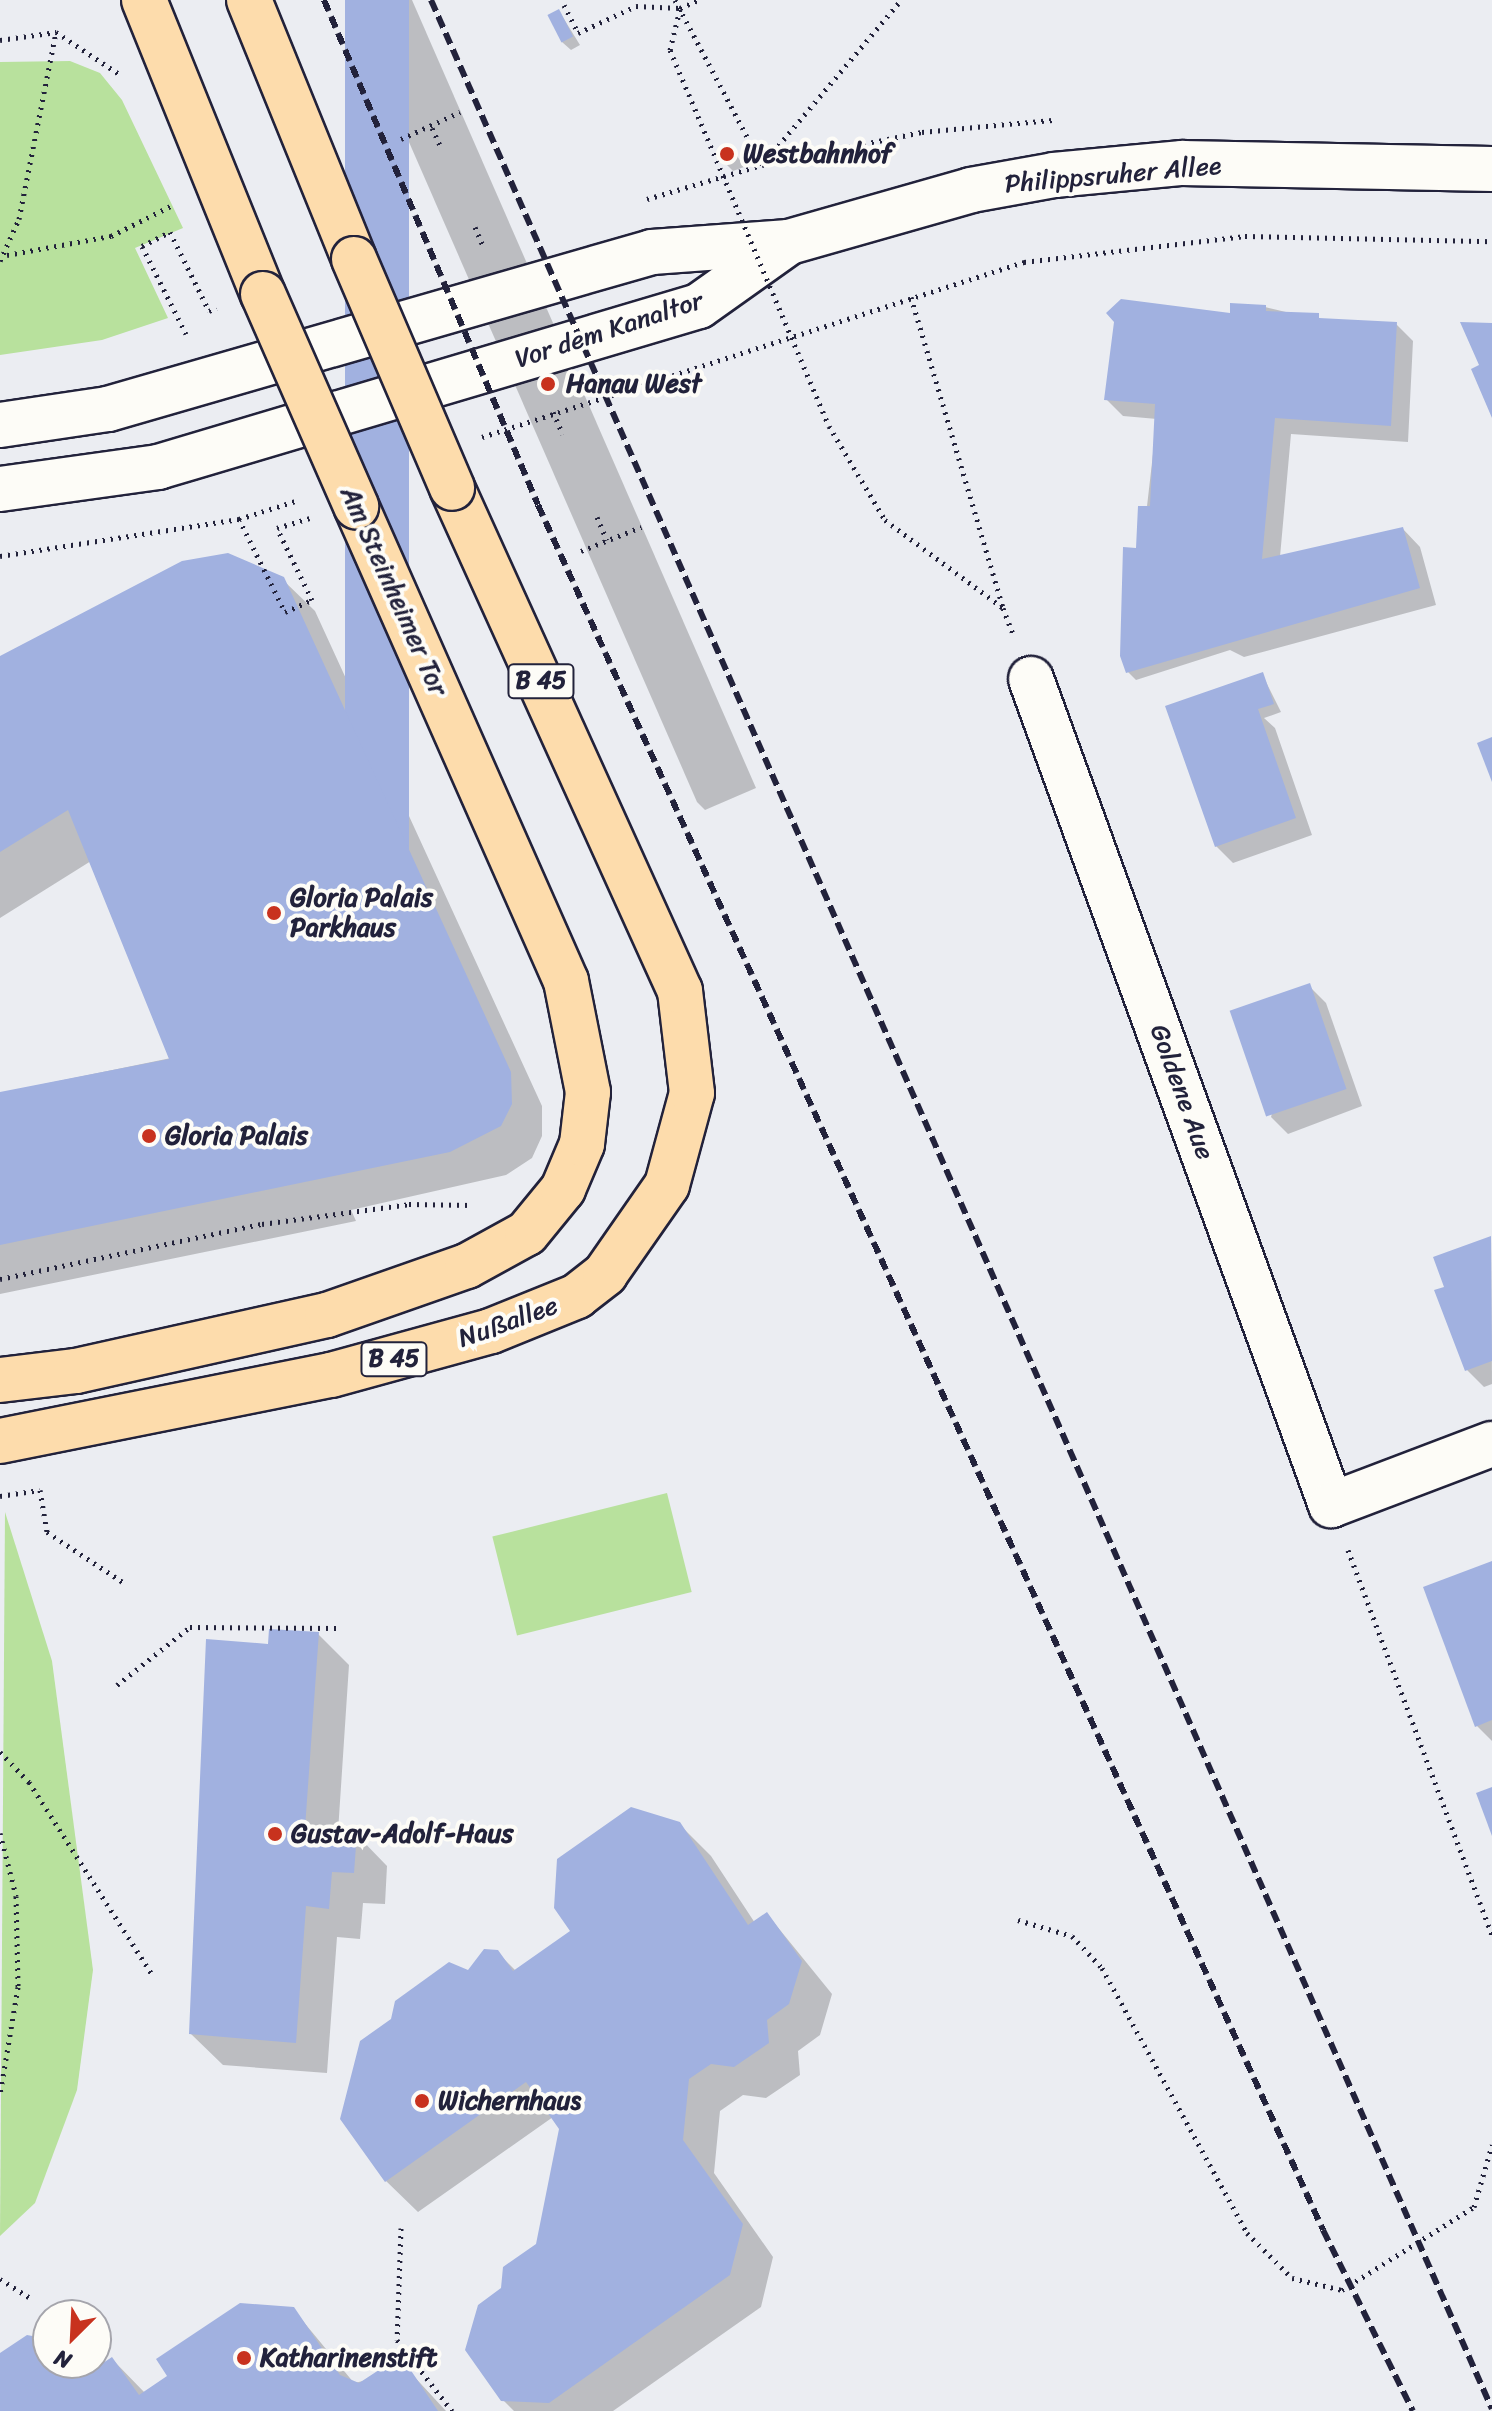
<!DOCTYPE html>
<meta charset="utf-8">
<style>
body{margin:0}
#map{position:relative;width:1492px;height:2411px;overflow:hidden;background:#ebedf2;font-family:Sriracha,sans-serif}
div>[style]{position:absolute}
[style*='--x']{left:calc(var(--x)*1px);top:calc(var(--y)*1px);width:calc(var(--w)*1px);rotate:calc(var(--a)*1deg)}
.green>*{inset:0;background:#b8e19d;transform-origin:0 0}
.shadow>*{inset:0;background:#0003}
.building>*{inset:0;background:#a1b1e0;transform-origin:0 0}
.path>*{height:5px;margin-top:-2.5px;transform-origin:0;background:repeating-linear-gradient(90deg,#22223b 0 2px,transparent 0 8px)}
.roads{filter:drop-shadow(2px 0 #22223b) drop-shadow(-2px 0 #22223b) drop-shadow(0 2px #22223b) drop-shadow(0 -2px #22223b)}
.minor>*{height:44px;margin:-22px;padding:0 22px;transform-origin:22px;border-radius:22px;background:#fdfcf7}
.secondary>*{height:44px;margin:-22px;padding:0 22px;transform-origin:22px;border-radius:22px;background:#fdfcf7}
.primary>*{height:44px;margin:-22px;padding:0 22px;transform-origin:22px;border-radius:22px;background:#fddcac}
.rail>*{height:6px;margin-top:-3px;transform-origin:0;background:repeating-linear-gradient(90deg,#22223b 0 12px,transparent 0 18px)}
.path-bridge>*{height:5px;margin-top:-2.5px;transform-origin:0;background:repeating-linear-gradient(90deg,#22223b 0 2px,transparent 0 8px)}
.bridges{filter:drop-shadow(2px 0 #22223b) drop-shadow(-2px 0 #22223b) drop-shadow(0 2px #22223b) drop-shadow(0 -2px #22223b)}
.primary-bridge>*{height:44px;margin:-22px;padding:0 22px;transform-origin:22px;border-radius:22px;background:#fddcac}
.dots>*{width:22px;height:22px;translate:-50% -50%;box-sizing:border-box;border:4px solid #fdfcf7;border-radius:50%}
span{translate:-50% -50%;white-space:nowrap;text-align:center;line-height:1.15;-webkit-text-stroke:8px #fdfcf7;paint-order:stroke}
.shield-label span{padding:2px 6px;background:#fdfcf7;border:2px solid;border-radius:6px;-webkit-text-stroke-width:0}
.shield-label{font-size:24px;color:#22223b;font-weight:700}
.poi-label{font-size:26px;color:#22223b;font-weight:700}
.left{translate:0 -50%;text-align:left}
.street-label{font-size:26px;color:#22223b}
.north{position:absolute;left:32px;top:2299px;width:80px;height:80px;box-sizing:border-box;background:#fdfcf7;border:2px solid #a5a5ac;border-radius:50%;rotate:204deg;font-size:22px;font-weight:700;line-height:32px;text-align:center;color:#22223b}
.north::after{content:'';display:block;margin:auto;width:28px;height:36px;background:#c8321e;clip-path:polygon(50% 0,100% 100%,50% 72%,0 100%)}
</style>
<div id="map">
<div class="green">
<i style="clip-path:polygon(70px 61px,100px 73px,122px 100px,183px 228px,135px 248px,168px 318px,102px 340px,0 355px,0 62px)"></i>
<i style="left:667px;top:1493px;width:102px;height:180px;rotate:76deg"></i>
<i style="clip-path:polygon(5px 1512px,52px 1661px,93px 1970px,77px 2090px,35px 2203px,0 2236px)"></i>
</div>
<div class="shadow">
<i style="clip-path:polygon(347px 0,412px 0,756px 788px,705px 810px,697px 802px)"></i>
<i style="clip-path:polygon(559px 11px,580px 45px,571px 50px,562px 42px)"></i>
<i style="clip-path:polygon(731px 146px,744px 167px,733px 171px,725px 163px)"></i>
<i style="clip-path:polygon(1265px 307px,1324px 321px,1396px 324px,1413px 341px,1408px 442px,1291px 434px,1280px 557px,1403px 529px,1420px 547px,1436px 605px,1244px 657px,1230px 650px,1136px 680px,1128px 672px,1157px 419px,1123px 416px,1106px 399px,1232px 315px)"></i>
<i style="clip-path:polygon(183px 563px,282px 579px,315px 611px,542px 1106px,542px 1136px,532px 1158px,506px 1175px,351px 1210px,356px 1221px,0 1294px,0 1093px,171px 1058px,91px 861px,0 918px,0 658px)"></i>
<i style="clip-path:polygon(1262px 674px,1281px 712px,1264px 718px,1275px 728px,1312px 835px,1233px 863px,1216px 846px)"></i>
<i style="clip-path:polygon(1309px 986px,1326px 1003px,1362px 1106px,1288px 1134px,1271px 1117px)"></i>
<i style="clip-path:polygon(1491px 1238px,1492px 1384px,1484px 1387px,1467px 1370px)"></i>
<i style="clip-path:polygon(1492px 1563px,1492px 1741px,1477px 1726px)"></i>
<i style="clip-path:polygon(318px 1634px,349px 1665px,338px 1832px,356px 1834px,387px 1866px,385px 1904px,363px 1903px,360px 1939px,337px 1937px,327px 2073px,223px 2065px,191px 2034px,270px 1646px)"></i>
<i style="clip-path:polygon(679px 1824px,711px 1856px,755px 1923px,767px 1914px,832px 1994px,820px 2035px,798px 2051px,800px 2075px,766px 2098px,743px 2095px,720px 2111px,714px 2173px,773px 2257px,761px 2307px,613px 2411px,514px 2411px,503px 2400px,503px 2289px,538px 2245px,561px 2129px,553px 2117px,418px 2212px,386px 2181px,468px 1973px,497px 1952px,516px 1971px,573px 1931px)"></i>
<i style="clip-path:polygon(293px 2309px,354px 2383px,409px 2371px,446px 2411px,0 2411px,0 2355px,48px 2342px,48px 2363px,100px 2367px,112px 2359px,145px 2393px)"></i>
</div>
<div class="building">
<i style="left:345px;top:0;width:64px;height:876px"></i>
<i style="left:559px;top:9px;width:31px;height:13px;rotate:63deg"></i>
<i style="left:731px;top:144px;width:15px;height:15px;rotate:67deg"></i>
<i style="clip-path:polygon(1121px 299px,1230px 313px,1230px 303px,1266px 305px,1266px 311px,1319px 313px,1319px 318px,1397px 322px,1391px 426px,1275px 418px,1262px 559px,1403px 527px,1420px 588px,1126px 673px,1120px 656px,1123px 547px,1136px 548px,1138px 506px,1150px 506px,1155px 404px,1104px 400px,1114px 322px,1106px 313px)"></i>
<i style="clip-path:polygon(1460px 322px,1492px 323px,1492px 418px,1471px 369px,1479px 365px)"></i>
<i style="clip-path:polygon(228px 553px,284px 577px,511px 1072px,512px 1104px,501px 1126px,450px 1152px,0 1245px,0 1092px,169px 1059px,68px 810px,0 852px,0 656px,182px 561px)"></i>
<i style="clip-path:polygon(1263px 672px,1274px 704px,1258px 709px,1296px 818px,1215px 847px,1165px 706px)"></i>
<i style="clip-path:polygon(1492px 737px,1492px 782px,1477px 743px)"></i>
<i style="left:1310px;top:983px;width:112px;height:85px;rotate:71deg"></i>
<i style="clip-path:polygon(1491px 1236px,1492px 1361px,1465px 1371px,1434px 1290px,1444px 1287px,1433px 1257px)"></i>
<i style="clip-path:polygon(1492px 1561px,1492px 1720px,1475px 1727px,1423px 1587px)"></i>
<i style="clip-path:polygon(269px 1629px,319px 1632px,305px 1828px,357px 1832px,354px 1873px,332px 1872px,329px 1909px,306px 1906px,296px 2043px,189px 2034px,206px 1639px,268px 1644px)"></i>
<i style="clip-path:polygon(1492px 1787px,1492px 1836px,1476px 1793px)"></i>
<i style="clip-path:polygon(631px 1807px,680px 1822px,748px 1925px,767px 1912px,802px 1961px,789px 2004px,767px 2020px,769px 2043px,734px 2067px,711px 2064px,689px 2079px,683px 2140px,743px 2224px,730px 2275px,549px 2403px,501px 2401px,465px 2350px,478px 2305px,501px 2288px,503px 2267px,536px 2244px,559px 2129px,526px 2082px,385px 2182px,340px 2119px,360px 2041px,391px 2019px,395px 2001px,449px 1962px,468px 1970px,484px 1949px,498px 1950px,513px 1971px,570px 1931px,554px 1908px,557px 1859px)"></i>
<i style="clip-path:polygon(240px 2303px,294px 2307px,340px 2375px,359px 2383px,382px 2368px,410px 2369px,438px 2411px,0 2411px,0 2353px,27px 2335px,48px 2339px,48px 2363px,97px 2367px,112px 2357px,139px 2395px,167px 2376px,156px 2359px)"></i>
</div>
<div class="path">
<i style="--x:675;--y:0;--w:187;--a:62.2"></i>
<i style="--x:564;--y:5;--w:31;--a:63"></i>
<i style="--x:578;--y:33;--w:64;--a:-25"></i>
<i style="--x:636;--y:6;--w:44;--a:2.6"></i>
<i style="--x:680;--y:8;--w:21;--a:-23"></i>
<i style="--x:0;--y:40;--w:57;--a:-8.1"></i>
<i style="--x:56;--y:32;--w:76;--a:33.7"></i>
<i style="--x:670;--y:50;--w:42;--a:-76.3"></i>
<i style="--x:432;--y:128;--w:19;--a:65"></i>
<i style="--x:401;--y:139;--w:65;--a:-24.6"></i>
<i style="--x:763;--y:164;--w:214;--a:-49.9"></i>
<i style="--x:647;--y:199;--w:120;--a:-16.5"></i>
<i style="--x:762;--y:165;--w:163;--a:-11.7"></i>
<i style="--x:922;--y:132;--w:131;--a:-5.3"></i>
<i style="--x:475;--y:227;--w:23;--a:67"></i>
<i style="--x:7;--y:255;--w:106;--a:-10.4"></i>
<i style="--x:111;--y:236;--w:69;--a:-26.6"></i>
<i style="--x:0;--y:261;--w:46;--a:-65.7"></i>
<i style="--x:19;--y:219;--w:191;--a:-78.8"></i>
<i style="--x:911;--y:297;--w:324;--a:73.5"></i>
<i style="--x:186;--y:334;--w:98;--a:-116.6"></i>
<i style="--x:142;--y:246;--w:31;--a:-27"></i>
<i style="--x:170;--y:232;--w:88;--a:63.7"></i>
<i style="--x:209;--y:311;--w:8;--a:-23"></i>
<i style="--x:553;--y:412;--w:24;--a:66"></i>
<i style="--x:829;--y:426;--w:109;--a:59.2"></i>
<i style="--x:885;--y:520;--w:147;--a:36.7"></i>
<i style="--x:1003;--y:608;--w:28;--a:69"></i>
<i style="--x:482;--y:437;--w:570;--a:-17.89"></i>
<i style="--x:1024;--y:262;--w:223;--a:-6.7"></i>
<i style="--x:1245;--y:236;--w:247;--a:1.2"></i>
<i style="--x:597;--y:517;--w:25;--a:67"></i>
<i style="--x:239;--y:519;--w:104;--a:63.7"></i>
<i style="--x:285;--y:612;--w:30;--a:-24"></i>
<i style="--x:312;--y:600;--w:80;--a:-115.9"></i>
<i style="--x:277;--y:528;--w:34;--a:-17"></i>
<i style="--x:581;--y:551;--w:65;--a:-21.8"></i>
<i style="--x:0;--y:556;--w:242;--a:-8.8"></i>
<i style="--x:239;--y:519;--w:63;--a:-17.6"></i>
<i style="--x:0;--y:1279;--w:268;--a:-11.9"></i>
<i style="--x:262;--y:1224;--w:148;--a:-7.7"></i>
<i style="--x:409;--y:1204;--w:63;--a:0.9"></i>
<i style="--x:0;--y:1496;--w:40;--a:-8.5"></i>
<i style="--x:40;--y:1490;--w:43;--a:80.5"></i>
<i style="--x:47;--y:1532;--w:95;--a:33.4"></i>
<i style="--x:1348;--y:1550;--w:412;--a:69.5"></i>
<i style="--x:117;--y:1685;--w:93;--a:-38.5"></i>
<i style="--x:190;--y:1627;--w:149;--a:0.4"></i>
<i style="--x:0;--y:1752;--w:42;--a:46"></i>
<i style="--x:29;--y:1782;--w:228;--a:57.4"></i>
<i style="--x:0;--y:1833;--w:65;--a:75.7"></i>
<i style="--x:16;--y:1896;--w:91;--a:88.7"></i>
<i style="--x:18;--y:1987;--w:109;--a:99.5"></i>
<i style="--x:1018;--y:1920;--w:56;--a:16.5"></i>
<i style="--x:1072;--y:1936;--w:44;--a:46.8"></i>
<i style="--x:1102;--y:1968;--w:302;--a:61.3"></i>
<i style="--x:1247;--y:2233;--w:64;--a:45"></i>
<i style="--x:1292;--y:2278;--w:51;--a:13.5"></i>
<i style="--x:1342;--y:2290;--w:156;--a:-32.2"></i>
<i style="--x:1474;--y:2207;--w:65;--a:-73.8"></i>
<i style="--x:401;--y:2228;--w:112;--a:92"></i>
<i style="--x:397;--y:2340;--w:90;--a:52.2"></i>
<i style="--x:0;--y:2279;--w:34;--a:32"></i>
</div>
<div class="roads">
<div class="minor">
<i style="--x:1031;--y:679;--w:879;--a:70.04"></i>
<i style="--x:1331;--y:1505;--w:172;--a:-20.8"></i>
</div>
<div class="secondary">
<i style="--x:0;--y:425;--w:109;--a:-8.4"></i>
<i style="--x:108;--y:409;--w:566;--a:-16.1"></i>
<i style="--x:652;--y:252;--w:137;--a:-4.2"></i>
<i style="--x:789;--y:242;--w:189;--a:-15.9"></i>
<i style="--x:971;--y:190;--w:84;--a:-10.2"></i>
<i style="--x:1054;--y:175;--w:129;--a:-5.4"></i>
<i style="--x:1182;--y:163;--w:310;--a:1.1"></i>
<i style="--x:0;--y:489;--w:160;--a:-7.9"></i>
<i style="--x:158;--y:467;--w:564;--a:-16.57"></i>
<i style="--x:699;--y:306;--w:110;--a:-35.4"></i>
</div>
<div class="primary">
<i style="--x:144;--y:0;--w:317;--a:68"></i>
<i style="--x:249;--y:0;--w:279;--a:67.9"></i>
<i style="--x:0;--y:1380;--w:77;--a:-6.8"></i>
<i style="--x:76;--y:1371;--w:257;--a:-12.6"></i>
<i style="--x:327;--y:1315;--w:148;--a:-19.3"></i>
<i style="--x:467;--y:1266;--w:68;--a:-28.8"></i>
<i style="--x:527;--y:1233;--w:57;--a:-50.7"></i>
<i style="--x:563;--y:1189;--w:49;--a:-67.1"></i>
<i style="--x:582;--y:1144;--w:52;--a:-83.4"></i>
<i style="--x:588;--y:1092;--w:113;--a:-101.2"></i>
<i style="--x:566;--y:981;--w:519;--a:-113.85"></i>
<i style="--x:0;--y:1441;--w:338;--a:-11.3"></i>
<i style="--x:331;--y:1375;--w:166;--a:-15.4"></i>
<i style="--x:491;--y:1331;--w:93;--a:-22.1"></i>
<i style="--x:577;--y:1296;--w:36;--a:-38"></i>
<i style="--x:605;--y:1274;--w:108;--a:-55.1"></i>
<i style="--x:667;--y:1185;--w:95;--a:-74.8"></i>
<i style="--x:692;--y:1093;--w:103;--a:-96.7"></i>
<i style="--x:680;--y:991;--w:552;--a:-114.38"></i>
</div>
</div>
<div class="rail">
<i style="--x:324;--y:0;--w:548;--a:67.03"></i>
<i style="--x:538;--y:505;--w:1895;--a:65.53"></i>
<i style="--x:1323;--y:2230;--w:202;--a:63.6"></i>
<i style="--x:431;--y:0;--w:2632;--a:66.23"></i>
</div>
<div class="path-bridge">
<i style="--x:670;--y:50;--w:408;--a:67.1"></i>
</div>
<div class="bridges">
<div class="primary-bridge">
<i style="--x:354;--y:259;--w:249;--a:66.8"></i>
<i style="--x:263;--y:294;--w:232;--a:66.3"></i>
</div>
</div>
<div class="dots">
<i style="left:727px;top:154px;background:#c8321e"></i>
<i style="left:548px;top:384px;background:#c8321e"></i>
<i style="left:274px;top:913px;background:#c8321e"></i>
<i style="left:149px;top:1136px;background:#c8321e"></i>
<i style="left:275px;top:1834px;background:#c8321e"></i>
<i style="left:422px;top:2101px;background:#c8321e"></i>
<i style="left:244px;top:2358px;background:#c8321e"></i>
</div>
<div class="shield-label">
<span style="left:541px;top:681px">B 45</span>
<span style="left:394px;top:1359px">B 45</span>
</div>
<div class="poi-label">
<span class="left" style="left:743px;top:154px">Westbahnhof</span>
<span class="left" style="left:566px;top:384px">Hanau West</span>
<span class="left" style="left:290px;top:913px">Gloria Palais<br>Parkhaus</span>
<span class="left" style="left:165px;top:1136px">Gloria Palais</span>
<span class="left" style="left:291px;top:1834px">Gustav-Adolf-Haus</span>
<span class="left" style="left:438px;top:2101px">Wichernhaus</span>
<span class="left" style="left:260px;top:2358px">Katharinenstift</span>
</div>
<div class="street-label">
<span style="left:1113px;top:175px;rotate:-5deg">Philippsruher Allee</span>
<span style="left:609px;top:330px;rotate:-18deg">Vor dem Kanaltor</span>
<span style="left:394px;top:591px;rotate:66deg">Am Steinheimer Tor</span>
<span style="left:1182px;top:1092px;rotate:70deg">Goldene Aue</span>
<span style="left:508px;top:1322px;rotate:-20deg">Nußallee</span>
</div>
<div class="north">N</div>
</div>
